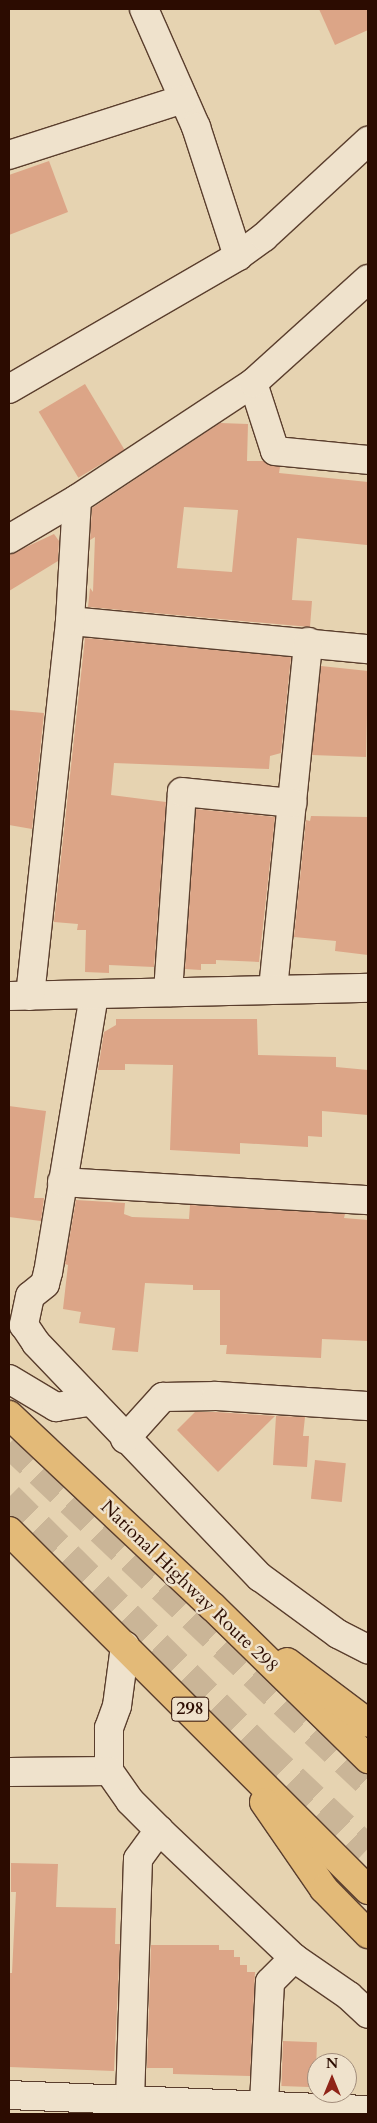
<!DOCTYPE html>
<style>
body{margin:0}
#map{position:relative;width:377px;height:2123px;overflow:hidden;background:#e6d3b1;font-family:Cardo,serif}
div>[style]{position:absolute}
[style*='--x']{left:calc(var(--x)*1px);top:calc(var(--y)*1px);width:calc(var(--w)*1px);rotate:calc(var(--a)*1deg)}
.building>*{inset:0;background:#dca587;transform-origin:0 0}
.highway-tunnel>*{height:28px;margin-top:-14px;transform-origin:0;background:repeating-linear-gradient(90deg,#cab597 0 28px,transparent 0 42px)}
.roads{filter:drop-shadow(1px 0 #5a3e2d) drop-shadow(-1px 0 #5a3e2d) drop-shadow(0 1px #5a3e2d) drop-shadow(0 -1px #5a3e2d)}
.minor>*{height:28px;margin:-14px;padding:0 14px;transform-origin:14px;border-radius:14px;background:#efe2cc}
.highway>*{height:28px;margin:-14px;padding:0 14px;transform-origin:14px;border-radius:14px;background:#e3ba78}
span{translate:-50% -50%;white-space:nowrap;text-align:center;line-height:1.15;-webkit-text-stroke:5px #efe2cc;paint-order:stroke}
.shield-label span{padding:1px 4px;background:#efe2cc;border:1px solid;border-radius:4px;-webkit-text-stroke-width:0}
.shield-label{font-size:18px;color:#2c0c01;font-weight:700}
.street-label{font-size:19px;color:#2c0c01}
.frame{position:absolute;inset:0;border:10px solid #2c0c01;pointer-events:none}
.north{position:absolute;left:307px;top:2053px;width:50px;height:50px;box-sizing:border-box;background:#efe2cc;border:1px solid #a18c7b;border-radius:50%;rotate:0deg;font-size:14px;font-weight:700;line-height:20px;text-align:center;color:#2c0c01}
.north::after{content:'';display:block;margin:auto;width:18px;height:22px;background:#8f2418;clip-path:polygon(50% 0,100% 100%,50% 72%,0 100%)}
</style>
<div id="map">
<div class="building">
<i style="clip-path:polygon(319px 9px,368px 9px,368px 30px,335px 45px)"></i>
<i style="clip-path:polygon(49px 161px,68px 212px,9px 235px,9px 175px)"></i>
<i style="left:85px;top:384px;width:77px;height:54px;rotate:59deg"></i>
<i style="clip-path:polygon(evenodd,220px 423px,248px 424px,247px 461px,264px 461px,280px 467px,279px 473px,368px 482px,367px 545px,297px 538px,292px 600px,312px 601px,310px 627px,88px 607px,90px 588px,93px 592px,95px 537px,90px 540px,92px 508px,220px 423px,184px 507px,238px 510px,232px 572px,177px 568px,184px 507px)"></i>
<i style="clip-path:polygon(54px 534px,59px 541px,58px 561px,9px 591px,9px 555px)"></i>
<i style="clip-path:polygon(85px 638px,291px 657px,281px 753px,270px 756px,269px 769px,114px 763px,111px 795px,166px 802px,154px 967px,109px 965px,109px 973px,85px 972px,86px 930px,77px 930px,78px 924px,54px 922px)"></i>
<i style="clip-path:polygon(321px 666px,368px 671px,366px 757px,312px 755px)"></i>
<i style="clip-path:polygon(9px 710px,44px 713px,32px 829px,9px 825px)"></i>
<i style="clip-path:polygon(196px 809px,275px 817px,259px 962px,216px 960px,216px 964px,201px 964px,201px 970px,185px 969px)"></i>
<i style="clip-path:polygon(311px 816px,368px 817px,368px 955px,335px 951px,336px 941px,294px 937px,306px 820px,310px 821px)"></i>
<i style="clip-path:polygon(116px 1019px,257px 1019px,258px 1055px,336px 1057px,336px 1067px,368px 1070px,368px 1115px,322px 1111px,322px 1137px,308px 1136px,308px 1147px,240px 1143px,240px 1154px,170px 1150px,173px 1065px,125px 1064px,125px 1070px,98px 1070px,104px 1032px,116px 1025px)"></i>
<i style="clip-path:polygon(9px 1106px,46px 1111px,34px 1198px,44px 1198px,41px 1221px,9px 1217px)"></i>
<i style="clip-path:polygon(76px 1200px,125px 1203px,124px 1214px,132px 1217px,189px 1219px,190px 1205px,345px 1214px,344px 1218px,368px 1220px,368px 1341px,322px 1339px,321px 1358px,226px 1354px,227px 1345px,220px 1345px,220px 1290px,193px 1290px,193px 1285px,145px 1283px,138px 1352px,112px 1350px,115px 1328px,79px 1323px,81px 1312px,63px 1309px,68px 1265px,65px 1264px)"></i>
<i style="clip-path:polygon(195px 1412px,216px 1412px,275px 1416px,218px 1472px,177px 1430px)"></i>
<i style="clip-path:polygon(276px 1416px,305px 1417px,303px 1436px,309px 1436px,307px 1467px,273px 1465px)"></i>
<i style="left:315px;top:1460px;width:31px;height:39px;rotate:6deg"></i>
<i style="clip-path:polygon(11px 1863px,58px 1864px,56px 1907px,116px 1908px,115px 1944px,120px 1944px,114px 2071px,9px 2067px,9px 1973px,12px 1973px,16px 1892px,11px 1892px)"></i>
<i style="clip-path:polygon(151px 1945px,219px 1945px,219px 1950px,234px 1950px,234px 1957px,240px 1957px,240px 1965px,247px 1965px,247px 1972px,255px 1972px,250px 2076px,173px 2074px,173px 2068px,147px 2068px)"></i>
<i style="left:283px;top:2041px;width:34px;height:45px;rotate:2deg"></i>
</div>
<div class="highway-tunnel">
<i style="--x:9;--y:1444;--w:494;--a:43.4"></i>
<i style="--x:9;--y:1497;--w:359;--a:44.9"></i>
<i style="--x:263;--y:1750;--w:144;--a:43.3"></i>
</div>
<div class="roads">
<div class="minor">
<i style="--x:144;--y:9;--w:129;--a:66.2"></i>
<i style="--x:196;--y:127;--w:136;--a:72"></i>
<i style="--x:9;--y:155;--w:183;--a:-17.8"></i>
<i style="--x:253;--y:383;--w:71;--a:72.1"></i>
<i style="--x:275;--y:451;--w:93;--a:5.5"></i>
<i style="--x:9;--y:389;--w:265;--a:-30.1"></i>
<i style="--x:238;--y:256;--w:32;--a:-36"></i>
<i style="--x:264;--y:237;--w:142;--a:-42.7"></i>
<i style="--x:9;--y:539;--w:79;--a:-30.5"></i>
<i style="--x:77;--y:499;--w:211;--a:-33.4"></i>
<i style="--x:253;--y:383;--w:155;--a:-42.1"></i>
<i style="--x:70;--y:621;--w:299;--a:5.4"></i>
<i style="--x:273;--y:989;--w:349;--a:-84.2"></i>
<i style="--x:168;--y:992;--w:200;--a:-86"></i>
<i style="--x:182;--y:792;--w:111;--a:5.7"></i>
<i style="--x:94;--y:995;--w:281;--a:99.4"></i>
<i style="--x:48;--y:1272;--w:12;--a:104"></i>
<i style="--x:45;--y:1284;--w:19;--a:141"></i>
<i style="--x:30;--y:1296;--w:30;--a:102"></i>
<i style="--x:24;--y:1325;--w:22;--a:56"></i>
<i style="--x:36;--y:1343;--w:324;--a:46.3"></i>
<i style="--x:260;--y:1577;--w:97;--a:36.2"></i>
<i style="--x:338;--y:1634;--w:34;--a:27"></i>
<i style="--x:9;--y:996;--w:359;--a:-1.3"></i>
<i style="--x:30;--y:996;--w:377;--a:-83.9"></i>
<i style="--x:70;--y:621;--w:122;--a:-86.7"></i>
<i style="--x:62;--y:1182;--w:307;--a:3.4"></i>
<i style="--x:9;--y:1379;--w:55;--a:30.8"></i>
<i style="--x:56;--y:1407;--w:36;--a:-9"></i>
<i style="--x:125;--y:1439;--w:57;--a:-47.9"></i>
<i style="--x:163;--y:1397;--w:53;--a:-1.1"></i>
<i style="--x:216;--y:1396;--w:152;--a:3.8"></i>
<i style="--x:109;--y:1771;--w:43;--a:-90"></i>
<i style="--x:109;--y:1728;--w:23;--a:-70"></i>
<i style="--x:117;--y:1706;--w:61;--a:-82.4"></i>
<i style="--x:9;--y:1772;--w:100;--a:-0.6"></i>
<i style="--x:109;--y:1771;--w:37;--a:55"></i>
<i style="--x:130;--y:1801;--w:41;--a:45"></i>
<i style="--x:159;--y:1830;--w:186;--a:43.5"></i>
<i style="--x:294;--y:1958;--w:67;--a:34.6"></i>
<i style="--x:349;--y:1996;--w:26;--a:43"></i>
<i style="--x:9;--y:2095;--w:359;--a:2.4"></i>
<i style="--x:130;--y:2100;--w:241;--a:-88.1"></i>
<i style="--x:138;--y:1859;--w:36;--a:-54"></i>
<i style="--x:264;--y:2104;--w:122;--a:-87.2"></i>
<i style="--x:270;--y:1982;--w:34;--a:-45"></i>
</div>
<div class="highway">
<i style="--x:9;--y:1415;--w:279;--a:43.3"></i>
<i style="--x:212;--y:1606;--w:219;--a:44.4"></i>
<i style="--x:9;--y:1531;--w:508;--a:45"></i>
<i style="--x:287;--y:1662;--w:101;--a:37"></i>
<i style="--x:264;--y:1802;--w:106;--a:55.4"></i>
<i style="--x:324;--y:1889;--w:63;--a:45.6"></i>
</div>
</div>
<div class="shield-label">
<span style="left:190px;top:1709px">298</span>
</div>
<div class="street-label">
<span style="left:189px;top:1587px;rotate:44deg">National Highway Route 298</span>
</div>
<div class="frame"></div>
<div class="north">N</div>
</div>
